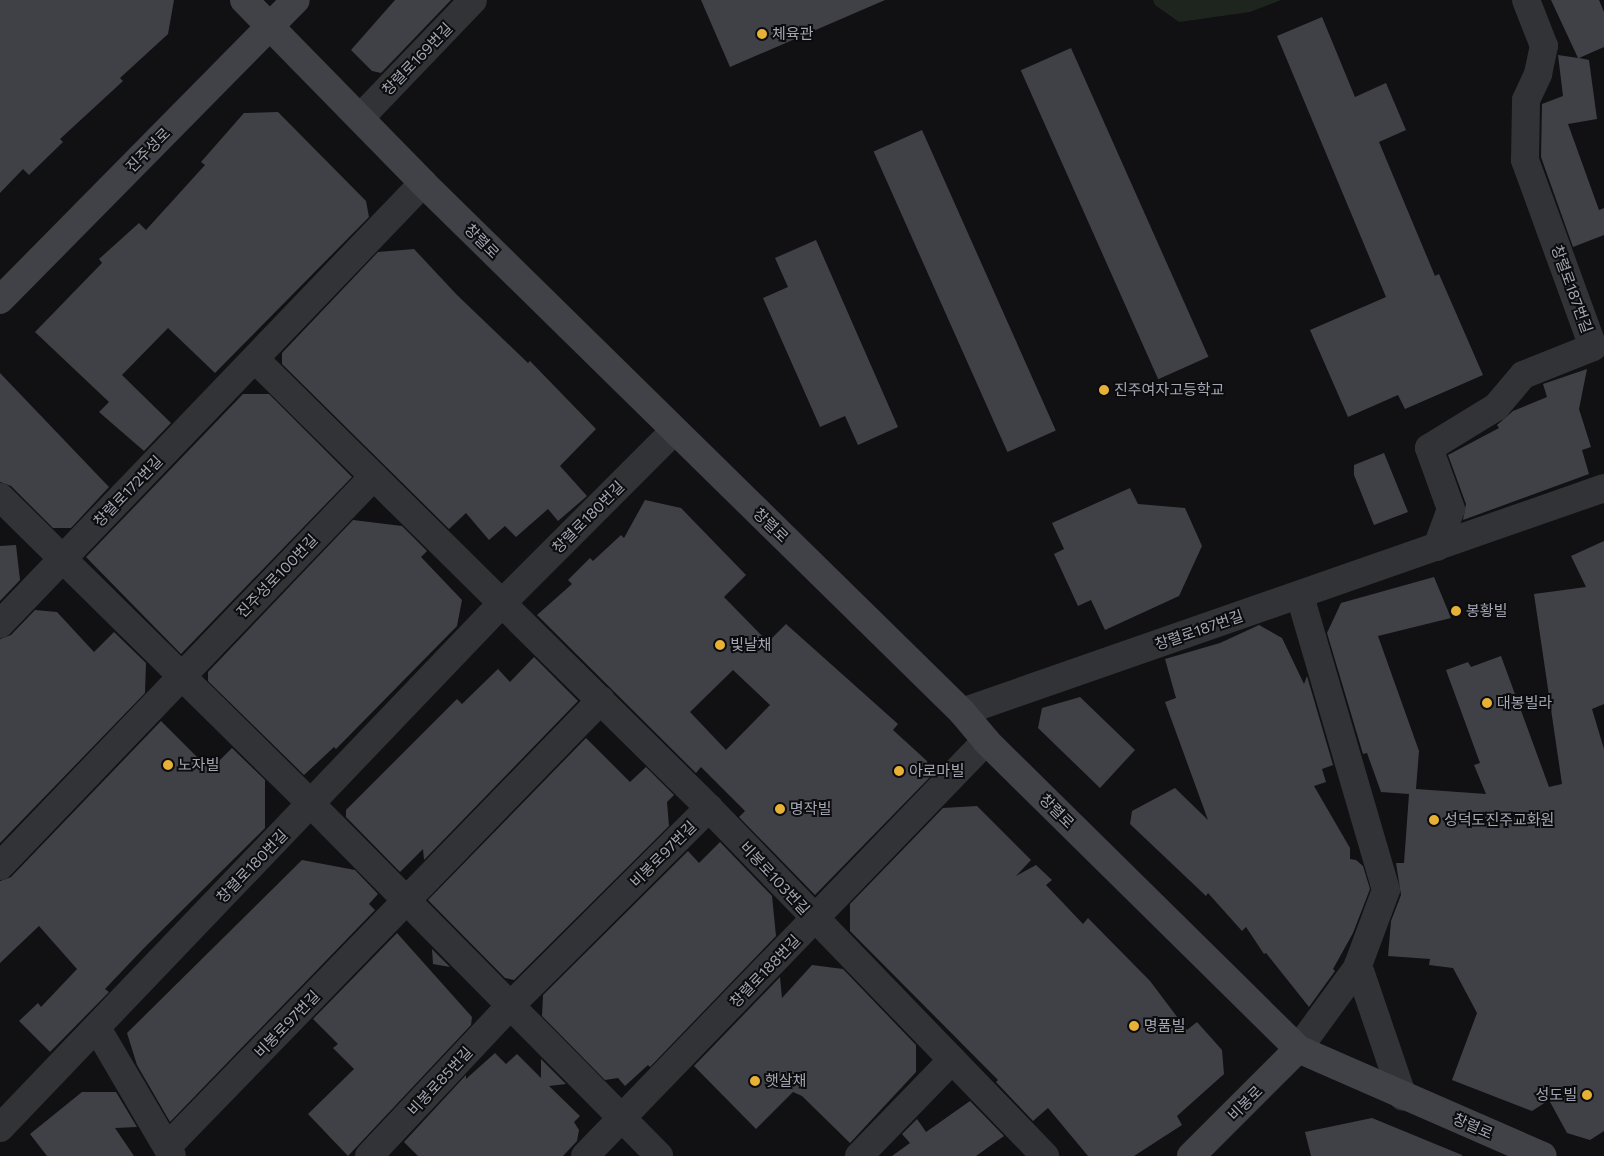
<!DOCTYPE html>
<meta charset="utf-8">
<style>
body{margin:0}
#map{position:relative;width:1604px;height:1156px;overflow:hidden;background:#111113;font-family:Commissioner,"Noto Sans KR",sans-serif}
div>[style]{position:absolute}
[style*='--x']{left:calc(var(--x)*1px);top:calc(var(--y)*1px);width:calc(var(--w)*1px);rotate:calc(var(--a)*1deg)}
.green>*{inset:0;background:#1e251f}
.building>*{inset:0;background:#404146;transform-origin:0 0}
.street>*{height:28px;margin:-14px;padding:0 14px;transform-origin:14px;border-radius:14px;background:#323337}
.secondary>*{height:28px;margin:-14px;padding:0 14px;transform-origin:14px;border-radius:14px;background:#414247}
.dots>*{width:14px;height:14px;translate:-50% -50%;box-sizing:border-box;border:2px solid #0c0c0e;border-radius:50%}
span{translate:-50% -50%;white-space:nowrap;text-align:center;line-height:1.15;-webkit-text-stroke:4px #0c0c0e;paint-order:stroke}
.poi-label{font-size:15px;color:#a3a7b3}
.left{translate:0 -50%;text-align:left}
.right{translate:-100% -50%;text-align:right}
.street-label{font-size:15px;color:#a3a7b3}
</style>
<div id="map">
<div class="green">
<i style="clip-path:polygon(1153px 0,1281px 0,1250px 12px,1179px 22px,1155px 5px)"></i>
</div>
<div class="building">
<i style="clip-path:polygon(0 0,174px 0,168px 34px,120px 78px,123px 81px,60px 139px,63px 142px,29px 175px,23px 169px,0 193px)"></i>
<i style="clip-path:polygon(395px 0,451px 0,381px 73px,372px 71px,351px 50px)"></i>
<i style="clip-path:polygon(701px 0,885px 0,730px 67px)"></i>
<i style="clip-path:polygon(1551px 0,1599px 0,1604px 12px,1604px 47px,1579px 58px,1589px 60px,1597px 119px,1568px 124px,1599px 210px,1604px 208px,1604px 235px,1573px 247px,1541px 157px,1542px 104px,1563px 96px,1558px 55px,1578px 58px)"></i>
<i style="clip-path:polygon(1322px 17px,1355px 97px,1386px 83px,1406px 130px,1379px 142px,1435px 276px,1439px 274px,1483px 375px,1405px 409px,1398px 395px,1348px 417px,1310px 330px,1386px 297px,1277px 36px)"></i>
<i style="left:1071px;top:48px;width:338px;height:55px;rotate:66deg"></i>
<i style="clip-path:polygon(278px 112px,366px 201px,369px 217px,215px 373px,168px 328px,122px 375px,171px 423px,144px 451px,99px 412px,109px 402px,35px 332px,102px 263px,99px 259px,139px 223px,146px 230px,205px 165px,201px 162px,244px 113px)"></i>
<i style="left:922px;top:130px;width:329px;height:53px;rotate:66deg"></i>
<i style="clip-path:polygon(816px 240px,898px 427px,858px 445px,845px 416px,820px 427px,763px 298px,788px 287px,775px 258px)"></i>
<i style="clip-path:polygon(414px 249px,457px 295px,528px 363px,530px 361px,596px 429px,560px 466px,587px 496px,558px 521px,548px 509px,516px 537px,505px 526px,489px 540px,466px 513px,449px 529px,282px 364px,282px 353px,378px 252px)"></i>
<i style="clip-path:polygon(1587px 369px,1579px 409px,1591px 447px,1582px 450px,1589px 474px,1463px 520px,1466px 504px,1448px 455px,1499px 428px,1497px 425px,1513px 411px,1547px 397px,1543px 384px)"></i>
<i style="clip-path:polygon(0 373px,109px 487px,71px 528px,53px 528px,11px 486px,0 482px)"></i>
<i style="clip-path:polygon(243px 394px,269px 394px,352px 477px,181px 654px,86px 557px)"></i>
<i style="clip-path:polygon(1384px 453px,1408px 512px,1374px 525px,1354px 475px,1354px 465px)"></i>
<i style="clip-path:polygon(1130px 488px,1138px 504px,1185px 508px,1202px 546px,1179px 596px,1105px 630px,1091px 600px,1078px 606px,1054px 554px,1064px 549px,1052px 523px)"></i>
<i style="clip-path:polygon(evenodd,645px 500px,681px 508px,746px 575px,724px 597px,768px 642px,786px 624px,898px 724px,893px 730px,927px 761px,930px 777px,815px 895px,739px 817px,745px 811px,701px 767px,696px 773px,537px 615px,572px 584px,568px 580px,590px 558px,593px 561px,621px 535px,624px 538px,645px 500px,733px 670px,770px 705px,726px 750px,690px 712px,733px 670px)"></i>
<i style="clip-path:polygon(353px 520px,402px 526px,427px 551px,421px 557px,462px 600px,457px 626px,336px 749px,334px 747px,304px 775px,208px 681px,208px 672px)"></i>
<i style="clip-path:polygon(1604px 541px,1604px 704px,1592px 709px,1604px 749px,1604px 1131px,1590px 1140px,1567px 1133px,1549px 1100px,1532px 1111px,1452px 1080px,1477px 1013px,1453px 968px,1429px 965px,1430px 959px,1388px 956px,1391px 921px,1401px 895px,1396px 863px,1404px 863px,1409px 794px,1381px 792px,1367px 753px,1363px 754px,1327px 633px,1341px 603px,1434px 577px,1451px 618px,1378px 636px,1419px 751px,1416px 789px,1486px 794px,1474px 765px,1480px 763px,1446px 670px,1468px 662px,1471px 667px,1501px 656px,1549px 787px,1562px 784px,1534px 594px,1586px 587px,1571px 556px)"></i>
<i style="clip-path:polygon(16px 545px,20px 580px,0 601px,0 546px)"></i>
<i style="clip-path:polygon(35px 610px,57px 612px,94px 652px,114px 632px,146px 663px,145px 693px,0 843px,0 639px,11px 635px)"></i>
<i style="clip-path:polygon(1259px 625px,1282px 638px,1304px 684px,1307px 676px,1333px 765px,1322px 769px,1326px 782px,1314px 786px,1350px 848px,1350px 859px,1356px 860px,1363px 866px,1370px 889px,1353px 933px,1333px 969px,1335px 971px,1309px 1007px,1266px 953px,1264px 954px,1246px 927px,1242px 931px,1208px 893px,1206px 896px,1130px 824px,1132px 811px,1175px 788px,1208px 820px,1165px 702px,1176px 698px,1165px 659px,1220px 643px)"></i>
<i style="clip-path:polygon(534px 657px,578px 701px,424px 860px,423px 849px,400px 872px,346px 817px,346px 810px,457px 699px,462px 704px,498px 669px,510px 682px)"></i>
<i style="clip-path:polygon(1080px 697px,1135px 750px,1100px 788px,1038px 728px,1042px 708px)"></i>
<i style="clip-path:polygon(161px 721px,210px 770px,232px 748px,265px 780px,265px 828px,144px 948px,105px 989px,109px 992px,50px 1052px,19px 1021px,38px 1003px,41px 1007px,77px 969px,39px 926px,0 963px,0 881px,11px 877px)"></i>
<i style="clip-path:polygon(586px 738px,630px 782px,646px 767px,674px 795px,667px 802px,669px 826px,514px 980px,505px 978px,428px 900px)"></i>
<i style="clip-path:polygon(977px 806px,1031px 860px,1016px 876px,1036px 865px,1052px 880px,1046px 885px,1083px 924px,1088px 918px,1150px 981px,1187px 1030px,1197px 1022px,1222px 1050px,1224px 1074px,1177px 1116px,1182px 1125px,1134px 1156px,1088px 1156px,1048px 1108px,1033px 1121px,996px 1082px,998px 1080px,850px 931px,850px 904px,943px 808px)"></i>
<i style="clip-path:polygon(720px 842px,772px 896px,776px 936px,650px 1067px,648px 1065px,625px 1086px,618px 1078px,605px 1080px,542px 1016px,543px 995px,688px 851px,699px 863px)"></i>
<i style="clip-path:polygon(302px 860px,355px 870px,378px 894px,369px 904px,375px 910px,170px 1122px,137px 1065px,127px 1033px)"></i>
<i style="clip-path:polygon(397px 933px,472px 1017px,471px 1025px,348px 1156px,308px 1114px,354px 1069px,333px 1048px,338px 1044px,313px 1019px)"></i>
<i style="clip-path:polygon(432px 949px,450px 967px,433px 964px)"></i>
<i style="clip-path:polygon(812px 965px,843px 969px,916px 1045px,916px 1072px,850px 1143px,802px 1096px,793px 1092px,756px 1129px,694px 1066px,780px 977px,782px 998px)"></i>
<i style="clip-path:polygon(495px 1053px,506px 1064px,517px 1054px,541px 1078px,541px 1059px,566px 1084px,549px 1086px,580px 1116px,574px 1122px,579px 1130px,577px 1141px,563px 1156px,418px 1156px,404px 1142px,466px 1075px,466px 1079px)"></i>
<i style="clip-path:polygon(82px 1092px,116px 1092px,137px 1127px,115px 1128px,134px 1156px,47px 1156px,30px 1134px)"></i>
<i style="clip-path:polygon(970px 1101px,1004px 1136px,976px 1156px,892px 1156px,910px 1143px,902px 1134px,917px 1119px,926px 1132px)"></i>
<i style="clip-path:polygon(1372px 1118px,1462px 1155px,1462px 1156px,1311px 1156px,1305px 1132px)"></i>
</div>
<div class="street">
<i style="--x:360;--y:118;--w:163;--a:-46.2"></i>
<i style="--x:255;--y:359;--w:639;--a:44.68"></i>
<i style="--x:709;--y:808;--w:484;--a:46"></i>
<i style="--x:0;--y:497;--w:437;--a:44.6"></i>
<i style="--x:311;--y:804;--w:495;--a:45.3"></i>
<i style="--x:1437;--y:547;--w:40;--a:-69.8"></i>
<i style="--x:1451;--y:509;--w:65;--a:-109.8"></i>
<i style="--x:1429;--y:448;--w:79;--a:-31.5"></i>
<i style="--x:1496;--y:407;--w:42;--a:-49.8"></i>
<i style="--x:1523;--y:375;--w:75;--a:-21.8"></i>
<i style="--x:1593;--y:347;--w:199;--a:-110"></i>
<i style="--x:1525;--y:160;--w:60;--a:-89"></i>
<i style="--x:1526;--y:100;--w:29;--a:-65"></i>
<i style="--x:1538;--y:74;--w:29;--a:-78"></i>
<i style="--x:1544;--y:46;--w:49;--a:-111.4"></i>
<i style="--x:0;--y:624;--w:611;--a:-46.19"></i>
<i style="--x:962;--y:712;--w:680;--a:-19.23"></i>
<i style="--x:0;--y:866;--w:540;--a:-46.2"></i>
<i style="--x:1358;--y:965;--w:139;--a:71.2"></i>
<i style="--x:97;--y:1028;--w:148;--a:59.6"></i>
<i style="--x:1298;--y:1049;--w:100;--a:-53.9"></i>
<i style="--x:1357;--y:968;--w:83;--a:-69.6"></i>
<i style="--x:1386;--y:890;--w:307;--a:-106.3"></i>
<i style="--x:0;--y:1128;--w:726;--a:-46.28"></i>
<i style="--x:502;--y:603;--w:243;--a:-45"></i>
<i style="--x:167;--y:1147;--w:623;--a:-45.85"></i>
<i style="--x:369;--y:1156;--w:206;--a:-46.8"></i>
<i style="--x:510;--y:1006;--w:281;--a:-44.9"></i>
<i style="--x:585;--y:1156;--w:577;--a:-45.98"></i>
<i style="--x:859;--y:1156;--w:134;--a:-45.9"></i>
</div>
<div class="secondary">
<i style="--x:244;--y:0;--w:256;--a:45.6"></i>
<i style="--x:423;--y:183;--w:755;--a:44.46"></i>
<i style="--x:962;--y:712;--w:38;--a:50"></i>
<i style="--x:986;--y:741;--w:438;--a:44.6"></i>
<i style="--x:1298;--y:1049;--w:267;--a:23.6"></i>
<i style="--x:0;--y:300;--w:421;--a:-45.4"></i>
<i style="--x:1191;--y:1156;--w:151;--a:-45"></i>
</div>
<div class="dots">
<i style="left:762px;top:34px;background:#e7b135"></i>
<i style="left:1104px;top:390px;background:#e7b135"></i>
<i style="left:1456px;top:611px;background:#e7b135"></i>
<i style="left:720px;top:645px;background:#e7b135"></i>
<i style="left:1487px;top:703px;background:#e7b135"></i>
<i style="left:168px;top:765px;background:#e7b135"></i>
<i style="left:899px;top:771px;background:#e7b135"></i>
<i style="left:780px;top:809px;background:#e7b135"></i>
<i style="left:1434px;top:820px;background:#e7b135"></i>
<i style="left:1134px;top:1026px;background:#e7b135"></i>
<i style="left:755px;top:1081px;background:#e7b135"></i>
<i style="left:1587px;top:1095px;background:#e7b135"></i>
</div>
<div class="poi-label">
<span class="left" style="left:772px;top:34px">체육관</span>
<span class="left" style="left:1114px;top:390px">진주여자고등학교</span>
<span class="left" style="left:1466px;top:611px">봉황빌</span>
<span class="left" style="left:730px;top:645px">빛날채</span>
<span class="left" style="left:1497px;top:703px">대봉빌라</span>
<span class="left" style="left:178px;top:765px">노자빌</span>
<span class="left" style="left:909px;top:771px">아로마빌</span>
<span class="left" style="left:790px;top:809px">명작빌</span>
<span class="left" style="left:1444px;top:820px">성덕도진주교화원</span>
<span class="left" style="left:1144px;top:1026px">명품빌</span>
<span class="left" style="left:765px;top:1081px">햇살채</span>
<span class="right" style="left:1577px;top:1095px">성도빌</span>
</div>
<div class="street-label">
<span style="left:417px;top:59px;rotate:-46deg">창렬로169번길</span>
<span style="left:148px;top:150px;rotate:-45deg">진주성로</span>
<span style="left:482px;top:241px;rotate:45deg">창렬로</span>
<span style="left:1572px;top:289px;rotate:70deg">창렬로187번길</span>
<span style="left:128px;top:491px;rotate:-46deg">창렬로172번길</span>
<span style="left:588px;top:517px;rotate:-45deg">창렬로180번길</span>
<span style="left:771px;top:525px;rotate:44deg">창렬로</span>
<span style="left:277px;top:576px;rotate:-46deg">진주성로100번길</span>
<span style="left:1199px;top:630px;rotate:-19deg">창렬로187번길</span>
<span style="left:1057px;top:811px;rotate:45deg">창렬로</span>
<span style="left:663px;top:854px;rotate:-45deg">비봉로97번길</span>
<span style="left:252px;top:866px;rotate:-46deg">창렬로180번길</span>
<span style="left:775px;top:878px;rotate:47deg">비봉로103번길</span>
<span style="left:765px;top:971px;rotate:-46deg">창렬로188번길</span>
<span style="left:287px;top:1024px;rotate:-46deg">비봉로97번길</span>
<span style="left:440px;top:1081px;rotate:-47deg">비봉로85번길</span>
<span style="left:1245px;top:1103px;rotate:-45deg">비봉로</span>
<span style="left:1473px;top:1126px;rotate:23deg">창렬로</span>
</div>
</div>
